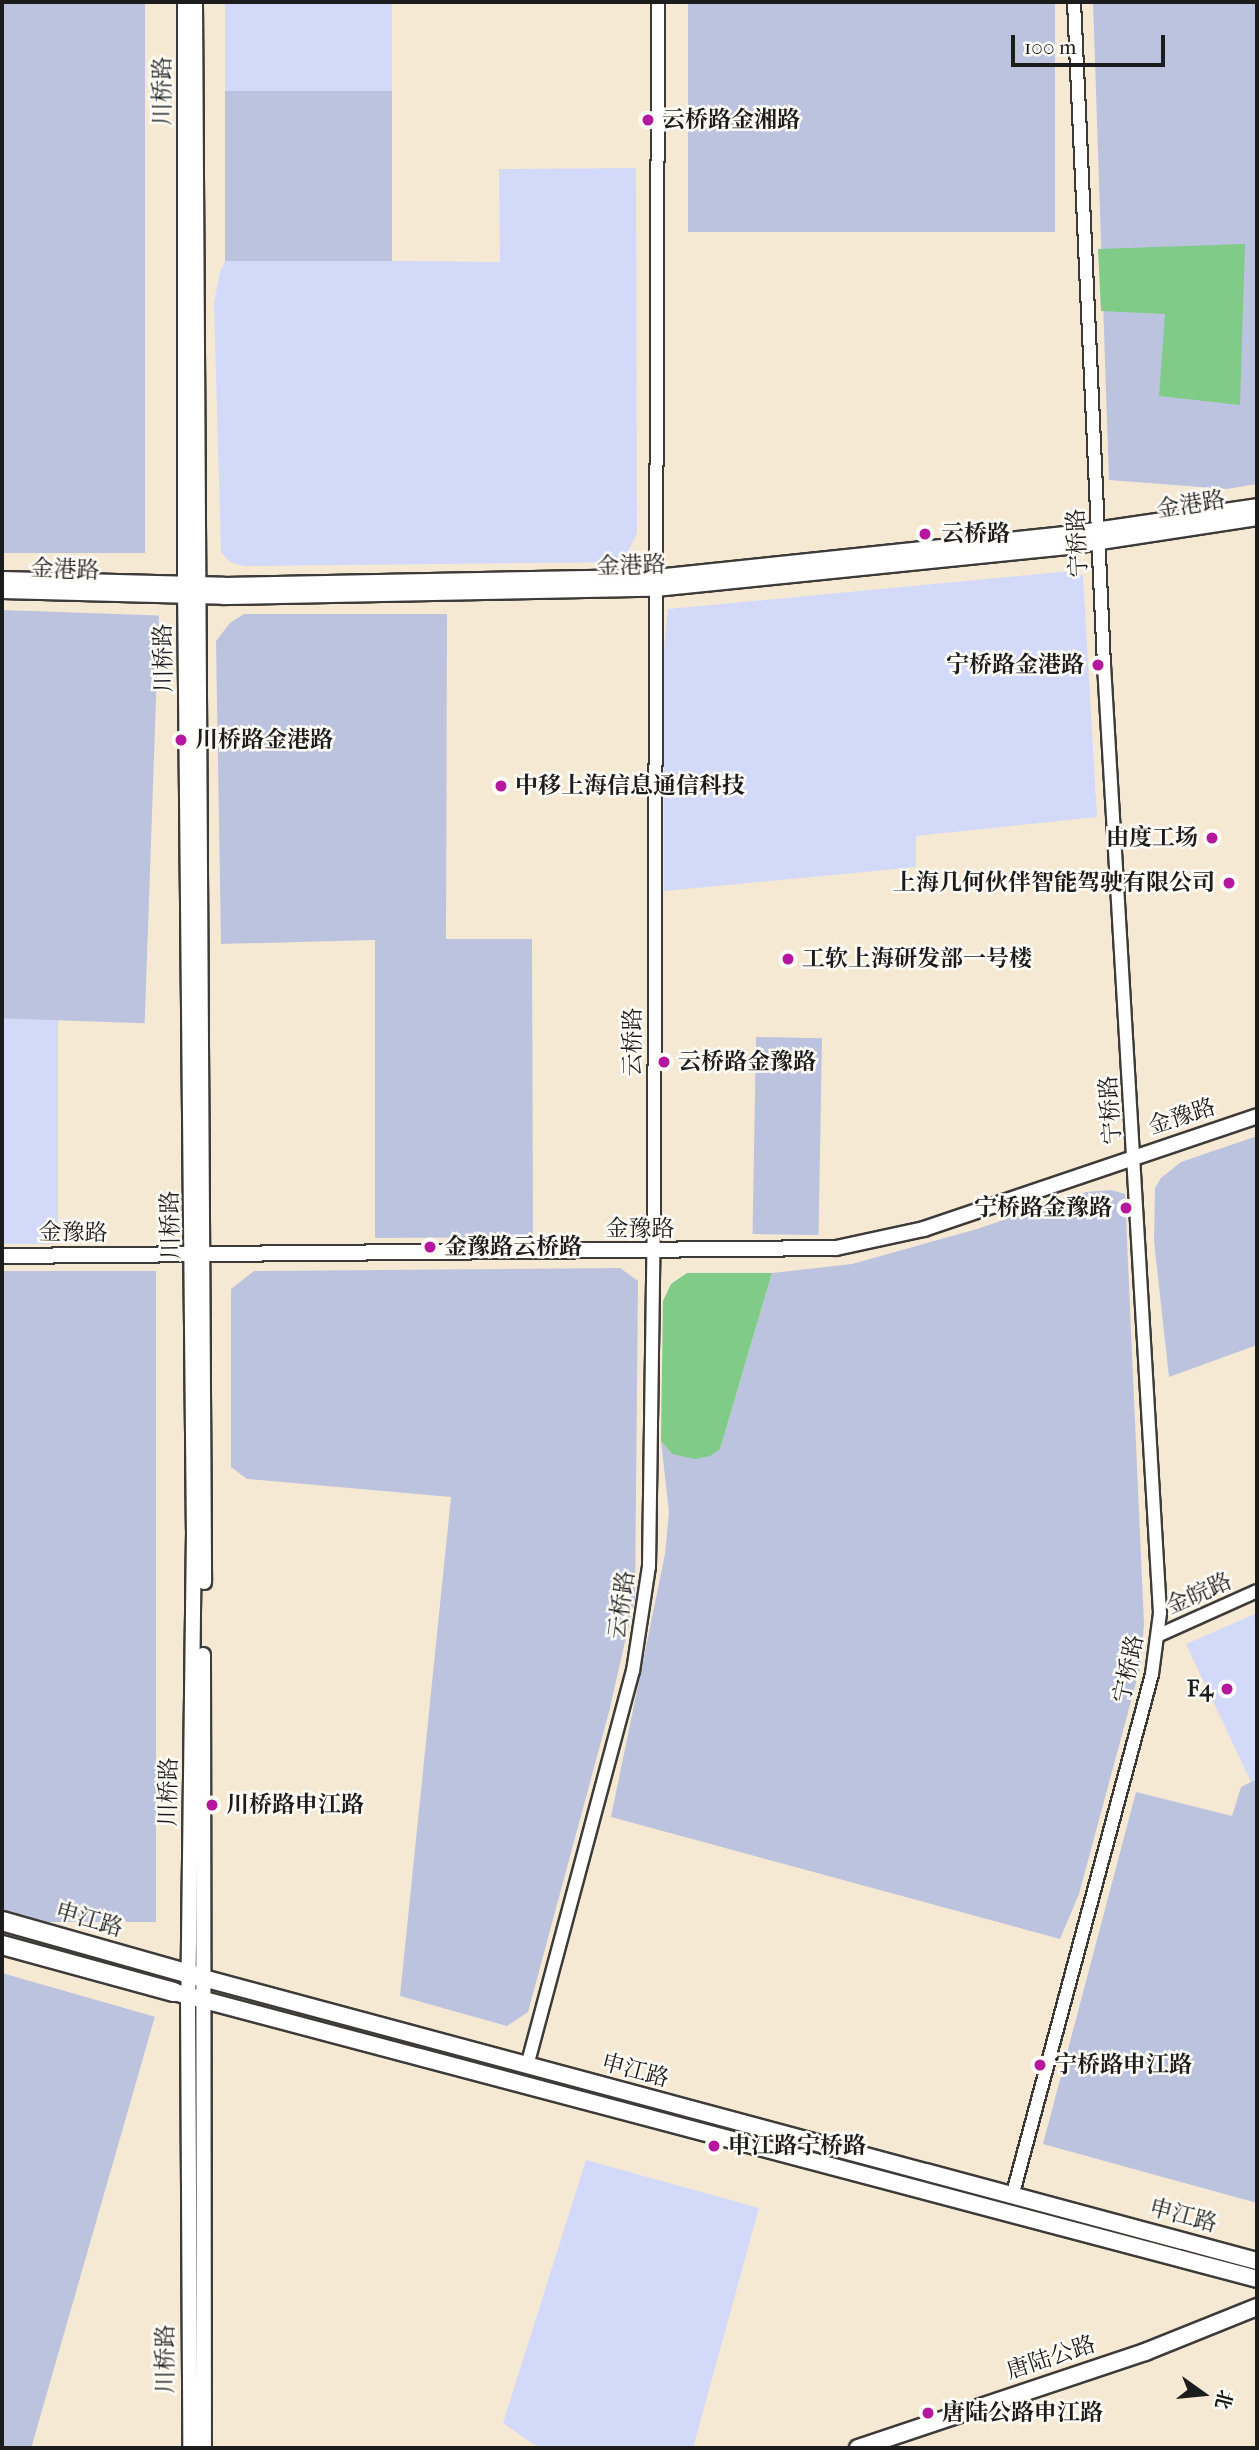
<!DOCTYPE html>
<meta charset="utf-8">
<style>
body{margin:0}
#map{position:relative;width:1259px;height:2450px;overflow:hidden;background:#f6e9d4;font-family:"IM FELL French Canon","Noto Serif SC",serif}
div>[style]{position:absolute}
[style*='--x']{left:calc(var(--x)*1px);top:calc(var(--y)*1px);width:calc(var(--w)*1px);rotate:calc(var(--a)*1deg)}
.built>*{inset:0;background:#d3d9f9;transform-origin:0 0}
.industrial>*{inset:0;background:#bcc3de;transform-origin:0 0}
.green>*{inset:0;background:#80cb88}
.roads{filter:drop-shadow(2px 0 #3d3b38) drop-shadow(-2px 0 #3d3b38) drop-shadow(0 2px #3d3b38) drop-shadow(0 -2px #3d3b38)}
.minor>*{height:12px;margin:-6px;padding:0 6px;transform-origin:6px;border-radius:6px;background:#fff}
.tertiary>*{height:14px;margin:-7px;padding:0 7px;transform-origin:7px;border-radius:7px;background:#fff}
.secondary>*{height:16px;margin:-8px;padding:0 8px;transform-origin:8px;border-radius:8px;background:#fff}
.primary>*{height:18px;margin:-9px;padding:0 9px;transform-origin:9px;border-radius:9px;background:#fff}
.dots>*{width:19px;height:19px;translate:-50% -50%;box-sizing:border-box;border:4px solid #fdfcf7;border-radius:50%}
span{translate:-50% -50%;white-space:nowrap;text-align:center;line-height:1.15;-webkit-text-stroke:5px #fdfcf7;paint-order:stroke}
.street-label{font-size:23px;color:#1c1c1c}
.poi-label{font-size:23px;color:#1c1c1c;font-weight:700}
.left{translate:0 -50%;text-align:left}
.right{translate:-100% -50%;text-align:right}
.frame{position:absolute;inset:0;border:4px solid #1c1c1c;pointer-events:none}
.north{position:absolute;left:1168px;top:2359px;width:70px;height:70px;-webkit-text-stroke:5px #fdfcf7;paint-order:stroke;rotate:105deg;font-size:19px;font-weight:700;line-height:28px;text-align:center;color:#1c1c1c}
.north::after{content:'';display:block;margin:auto;width:24px;height:32px;background:#1c1c1c;clip-path:polygon(50% 0,100% 100%,50% 72%,0 100%)}
.scale{position:absolute;left:1011px;top:35px;width:154px;height:32px;box-sizing:border-box;border:4px solid #1c1c1c;border-top:0;padding-left:9px;font-size:21px;line-height:24px;white-space:nowrap;color:#1c1c1c;-webkit-text-stroke:5px #fdfcf7;paint-order:stroke}
</style>
<div id="map">
<div class="built">
<i style="left:225px;top:2px;width:167px;height:91px"></i>
<i style="clip-path:polygon(636px 168px,637px 533px,628px 552px,619px 562px,244px 566px,230px 562px,221px 552px,214px 303px,220px 272px,226px 259px,500px 262px,499px 169px)"></i>
<i style="clip-path:polygon(1071px 571px,1083px 576px,1097px 817px,916px 836px,916px 867px,664px 891px,664px 648px,668px 609px)"></i>
<i style="left:58px;top:1017px;width:227px;height:56px;rotate:90deg"></i>
<i style="clip-path:polygon(1257px 1613px,1257px 1779px,1251px 1782px,1186px 1644px)"></i>
<i style="clip-path:polygon(586px 2160px,759px 2208px,693px 2448px,545px 2448px,533px 2444px,503px 2423px)"></i>
</div>
<div class="industrial">
<i style="left:2px;top:2px;width:143px;height:551px"></i>
<i style="left:688px;top:2px;width:367px;height:230px"></i>
<i style="clip-path:polygon(1093px 2px,1257px 2px,1257px 484px,1227px 489px,1109px 480px)"></i>
<i style="left:392px;top:91px;width:170px;height:167px;rotate:90deg"></i>
<i style="left:2px;top:610px;width:157px;height:408px;rotate:2deg"></i>
<i style="clip-path:polygon(244px 614px,447px 614px,446px 939px,532px 939px,533px 1237px,375px 1238px,375px 940px,221px 944px,216px 641px,230px 623px)"></i>
<i style="left:756px;top:1037px;width:66px;height:197px;rotate:1deg"></i>
<i style="clip-path:polygon(1257px 1136px,1257px 1345px,1169px 1377px,1154px 1241px,1155px 1188px,1161px 1178px,1181px 1162px)"></i>
<i style="clip-path:polygon(1111px 1190px,1125px 1194px,1144px 1625px,1140px 1668px,1079px 1894px,1060px 1939px,611px 1817px,665px 1554px,669px 1512px,661px 1441px,672px 1454px,720px 1449px,772px 1273px,852px 1264px,977px 1229px,1086px 1192px)"></i>
<i style="clip-path:polygon(620px 1268px,638px 1281px,635px 1598px,609px 1712px,528px 2012px,507px 2026px,400px 1996px,451px 1497px,247px 1479px,231px 1467px,231px 1289px,254px 1271px)"></i>
<i style="left:156px;top:1271px;width:651px;height:154px;rotate:90deg"></i>
<i style="clip-path:polygon(1257px 1779px,1257px 2203px,1043px 2144px,1136px 1792px,1232px 1816px,1241px 1787px)"></i>
<i style="left:2px;top:1973px;width:159px;height:475px;rotate:16deg"></i>
</div>
<div class="green">
<i style="clip-path:polygon(1245px 244px,1240px 405px,1159px 396px,1165px 314px,1101px 311px,1098px 249px)"></i>
<i style="clip-path:polygon(687px 1273px,772px 1273px,720px 1449px,710px 1456px,695px 1459px,672px 1454px,661px 1441px,663px 1301px,671px 1284px)"></i>
</div>
<div class="roads">
<div class="minor">
<i style="--x:1159;--y:1635;--w:107;--a:-24.2"></i>
<i style="--x:527;--y:2066;--w:409;--a:-75"></i>
<i style="--x:633;--y:1671;--w:105;--a:-81.3"></i>
<i style="--x:649;--y:1567;--w:344;--a:-89.2"></i>
<i style="--x:654;--y:1223;--w:1221;--a:-89.81"></i>
<i style="--x:1012;--y:2197;--w:541;--a:-75.01"></i>
<i style="--x:1152;--y:1674;--w:62;--a:-82.5"></i>
<i style="--x:1160;--y:1613;--w:950;--a:-93.38"></i>
<i style="--x:1104;--y:665;--w:664;--a:-92.59"></i>
</div>
<div class="tertiary">
<i style="--x:185;--y:2;--w:582;--a:90"></i>
<i style="--x:185;--y:584;--w:947;--a:89.46"></i>
<i style="--x:194;--y:1531;--w:465;--a:90.7"></i>
<i style="--x:188;--y:1996;--w:452;--a:89.7"></i>
<i style="--x:195;--y:2;--w:1580;--a:89.67"></i>
<i style="--x:2;--y:579;--w:222;--a:1.5"></i>
<i style="--x:224;--y:585;--w:432;--a:-1.1"></i>
<i style="--x:656;--y:577;--w:414;--a:-6"></i>
<i style="--x:1068;--y:534;--w:191;--a:-8.4"></i>
<i style="--x:2;--y:591;--w:222;--a:1.5"></i>
<i style="--x:224;--y:597;--w:431;--a:-1.1"></i>
<i style="--x:655;--y:589;--w:415;--a:-5.8"></i>
<i style="--x:1068;--y:547;--w:191;--a:-8.7"></i>
<i style="--x:2;--y:1256;--w:834;--a:-0.55"></i>
<i style="--x:836;--y:1248;--w:90;--a:-12.2"></i>
<i style="--x:924;--y:1229;--w:352;--a:-18.7"></i>
<i style="--x:203;--y:1655;--w:793;--a:89.93"></i>
</div>
<div class="secondary">
<i style="--x:203;--y:1978;--w:1091;--a:15.03"></i>
<i style="--x:174;--y:1992;--w:1120;--a:14.84"></i>
<i style="--x:858;--y:2448;--w:303;--a:-18.5"></i>
<i style="--x:1145;--y:2352;--w:121;--a:-21.9"></i>
</div>
<div class="primary">
<i style="--x:2;--y:1921;--w:209;--a:15.8"></i>
<i style="--x:2;--y:1945;--w:178;--a:15.3"></i>
</div>
</div>
<div class="dots">
<i style="left:648px;top:120px;background:#b5179e"></i>
<i style="left:925px;top:534px;background:#b5179e"></i>
<i style="left:1098px;top:665px;background:#b5179e"></i>
<i style="left:181px;top:740px;background:#b5179e"></i>
<i style="left:501px;top:786px;background:#b5179e"></i>
<i style="left:1212px;top:838px;background:#b5179e"></i>
<i style="left:1229px;top:883px;background:#b5179e"></i>
<i style="left:788px;top:959px;background:#b5179e"></i>
<i style="left:664px;top:1062px;background:#b5179e"></i>
<i style="left:1126px;top:1208px;background:#b5179e"></i>
<i style="left:430px;top:1247px;background:#b5179e"></i>
<i style="left:1227px;top:1689px;background:#b5179e"></i>
<i style="left:212px;top:1805px;background:#b5179e"></i>
<i style="left:1040px;top:2065px;background:#b5179e"></i>
<i style="left:714px;top:2146px;background:#b5179e"></i>
<i style="left:928px;top:2413px;background:#b5179e"></i>
</div>
<div class="street-label">
<span style="left:163px;top:91px;rotate:-90deg">川桥路</span>
<span style="left:1191px;top:505px;rotate:-9deg">金港路</span>
<span style="left:1078px;top:543px;rotate:-93deg">宁桥路</span>
<span style="left:631px;top:566px;rotate:-2deg">金港路</span>
<span style="left:65px;top:570px;rotate:2deg">金港路</span>
<span style="left:164px;top:658px;rotate:-91deg">川桥路</span>
<span style="left:633px;top:1042px;rotate:-90deg">云桥路</span>
<span style="left:1111px;top:1110px;rotate:-94deg">宁桥路</span>
<span style="left:1182px;top:1117px;rotate:-18deg">金豫路</span>
<span style="left:171px;top:1225px;rotate:-91deg">川桥路</span>
<span style="left:640px;top:1229px">金豫路</span>
<span style="left:73px;top:1233px;rotate:1deg">金豫路</span>
<span style="left:1199px;top:1594px;rotate:-24deg">金皖路</span>
<span style="left:622px;top:1605px;rotate:-82deg">云桥路</span>
<span style="left:1129px;top:1669px;rotate:-78deg">宁桥路</span>
<span style="left:169px;top:1792px;rotate:-89deg">川桥路</span>
<span style="left:89px;top:1920px;rotate:16deg">申江路</span>
<span style="left:635px;top:2071px;rotate:15deg">申江路</span>
<span style="left:1183px;top:2216px;rotate:15deg">申江路</span>
<span style="left:1051px;top:2358px;rotate:-18deg">唐陆公路</span>
<span style="left:166px;top:2359px;rotate:-90deg">川桥路</span>
</div>
<div class="poi-label">
<span class="left" style="left:662px;top:120px">云桥路金湘路</span>
<span class="left" style="left:941px;top:534px">云桥路</span>
<span class="right" style="left:1084px;top:665px">宁桥路金港路</span>
<span class="left" style="left:195px;top:740px">川桥路金港路</span>
<span class="left" style="left:515px;top:786px">中移上海信息通信科技</span>
<span class="right" style="left:1198px;top:838px">由度工场</span>
<span class="right" style="left:1215px;top:883px">上海几何伙伴智能驾驶有限公司</span>
<span class="left" style="left:802px;top:959px">工软上海研发部一号楼</span>
<span class="left" style="left:678px;top:1062px">云桥路金豫路</span>
<span class="right" style="left:1112px;top:1208px">宁桥路金豫路</span>
<span class="left" style="left:444px;top:1247px">金豫路云桥路</span>
<span class="right" style="left:1213px;top:1689px">F4</span>
<span class="left" style="left:226px;top:1805px">川桥路申江路</span>
<span class="left" style="left:1054px;top:2065px">宁桥路申江路</span>
<span class="left" style="left:728px;top:2146px">申江路宁桥路</span>
<span class="left" style="left:942px;top:2413px">唐陆公路申江路</span>
</div>
<div class="frame"></div>
<div class="north">北</div>
<div class="scale">100 m</div>
</div>
